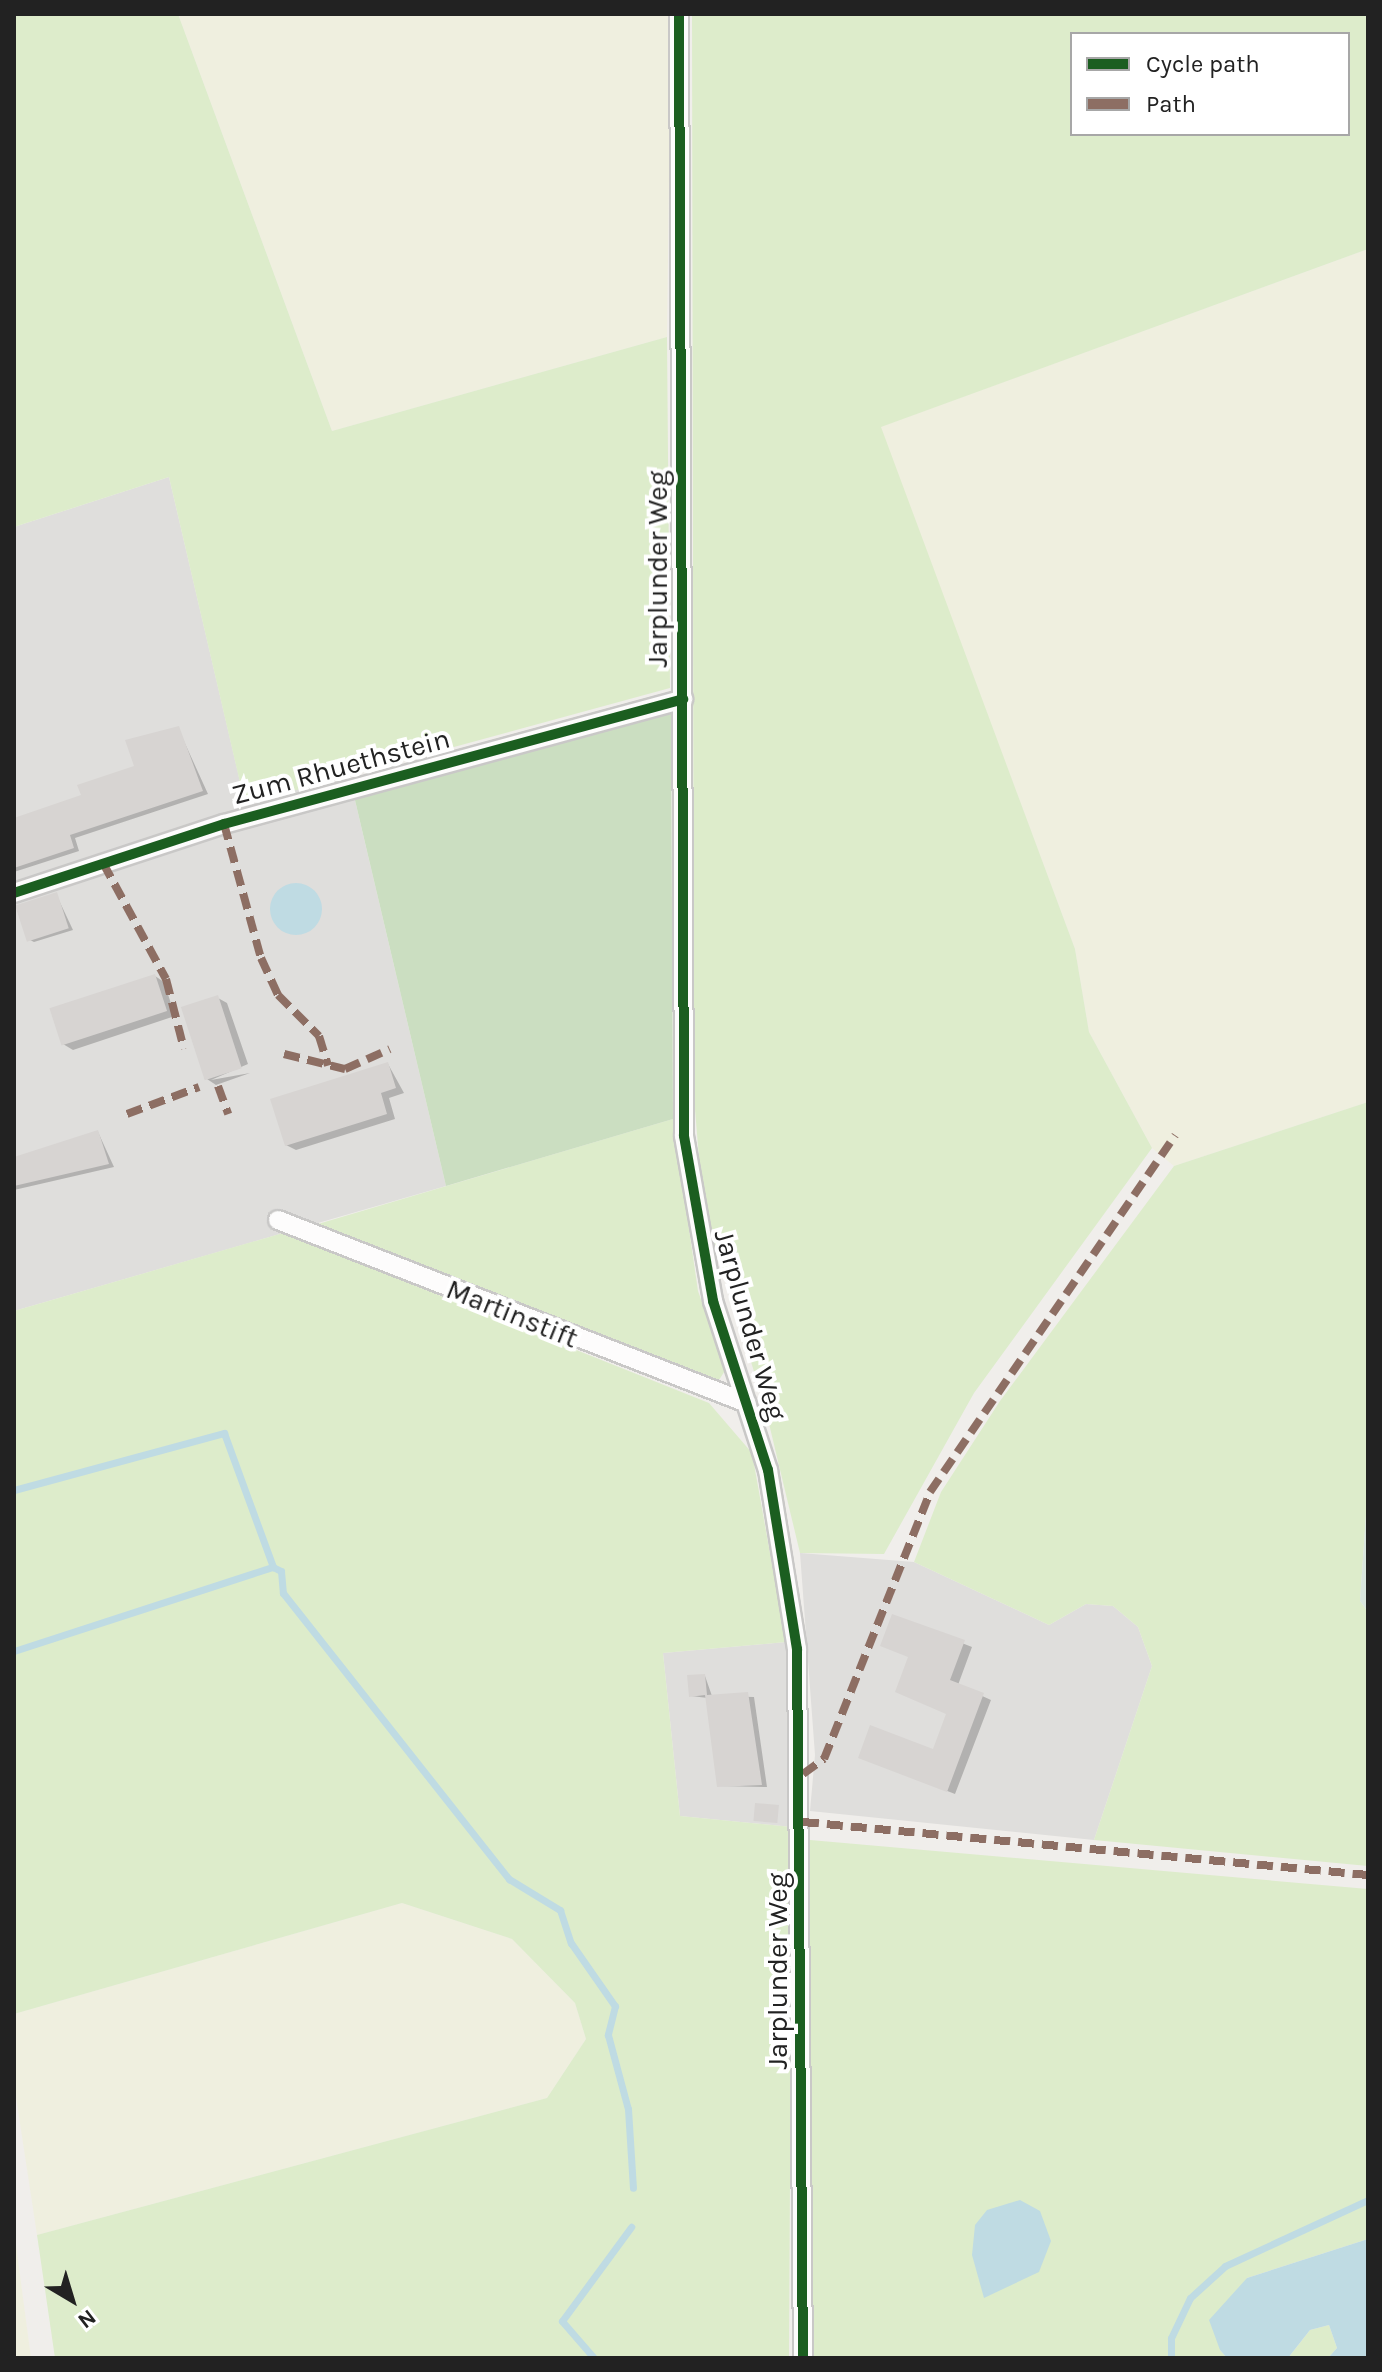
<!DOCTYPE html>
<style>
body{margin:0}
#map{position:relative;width:1382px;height:2372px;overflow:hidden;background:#f0eeeb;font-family:Karla,sans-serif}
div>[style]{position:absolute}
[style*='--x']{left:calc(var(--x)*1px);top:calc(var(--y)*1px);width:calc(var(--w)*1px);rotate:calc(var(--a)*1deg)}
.residential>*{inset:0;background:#dfdedc}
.farmland>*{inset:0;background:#efefdf}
.grass>*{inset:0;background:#ddeccb}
.forest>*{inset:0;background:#cbdec1}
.wetland>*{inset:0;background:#d9e6de}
.water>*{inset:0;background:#bfdbe3}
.round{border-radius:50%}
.shadow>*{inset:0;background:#0003}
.stream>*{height:7px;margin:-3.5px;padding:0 3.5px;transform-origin:3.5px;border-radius:3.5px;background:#bfdbe3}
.building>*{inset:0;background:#d7d4d2;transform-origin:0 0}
.roads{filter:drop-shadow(2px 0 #c9c8c7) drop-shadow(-2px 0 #c9c8c7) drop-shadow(0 2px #c9c8c7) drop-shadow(0 -2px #c9c8c7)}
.minor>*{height:18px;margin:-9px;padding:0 9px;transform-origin:9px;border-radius:9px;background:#fdfcfc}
.quiet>*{height:8px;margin-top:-4px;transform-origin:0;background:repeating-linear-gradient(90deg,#8d6e63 0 16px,transparent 0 24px)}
.cycleway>*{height:10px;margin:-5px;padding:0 5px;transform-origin:5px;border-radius:5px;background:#1b5e20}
span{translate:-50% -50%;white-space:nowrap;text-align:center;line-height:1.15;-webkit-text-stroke:8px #fff;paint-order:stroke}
.street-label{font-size:28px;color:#222}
.frame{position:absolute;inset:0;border:16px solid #222;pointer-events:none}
.legend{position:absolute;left:1070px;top:32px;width:280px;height:104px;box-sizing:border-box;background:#fff;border:2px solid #a7a7a7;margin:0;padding:10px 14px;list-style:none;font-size:24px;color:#222}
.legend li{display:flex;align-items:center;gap:16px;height:40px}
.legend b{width:40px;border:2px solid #a7a7a7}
.north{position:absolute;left:32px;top:2260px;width:80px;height:80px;-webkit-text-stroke:6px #fff;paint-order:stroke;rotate:142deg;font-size:22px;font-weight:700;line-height:32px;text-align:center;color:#222}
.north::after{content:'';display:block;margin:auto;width:28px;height:36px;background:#222;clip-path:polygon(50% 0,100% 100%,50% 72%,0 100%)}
</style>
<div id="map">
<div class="residential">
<i style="clip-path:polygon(169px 477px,245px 803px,349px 775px,446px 1186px,14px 1311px,14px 527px)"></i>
<i style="clip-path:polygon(800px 1553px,914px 1562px,1049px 1625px,1086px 1604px,1113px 1606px,1138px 1627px,1152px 1666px,1094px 1840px,810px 1811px,815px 1755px)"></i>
<i style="clip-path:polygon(786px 1642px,792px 1827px,680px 1816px,663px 1653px)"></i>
</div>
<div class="farmland">
<i style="clip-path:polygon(178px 14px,671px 14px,667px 337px,332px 431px)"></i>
<i style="clip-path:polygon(1368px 249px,1368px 1102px,1174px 1166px,1152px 1148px,1089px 1032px,1075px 949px,880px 427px)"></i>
<i style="clip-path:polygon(402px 1903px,512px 1939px,575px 2003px,586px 2039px,547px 2098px,37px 2235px,14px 2084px,14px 2014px)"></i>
<i style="clip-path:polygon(14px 2230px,31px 2358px,14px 2358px)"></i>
</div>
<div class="grass">
<i style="clip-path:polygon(14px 14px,178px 14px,332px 431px,667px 337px,670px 688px,245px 804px,169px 477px,14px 527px)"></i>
<i style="clip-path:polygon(evenodd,692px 14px,1368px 14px,1368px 249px,881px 427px,1075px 949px,1089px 1032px,1152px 1148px,974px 1393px,884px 1554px,800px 1553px,765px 1407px,703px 1207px,694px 1097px,692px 14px,1072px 34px,1348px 34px,1348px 134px,1072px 134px,1072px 34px)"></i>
<i style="clip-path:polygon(1368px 1102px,1368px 1487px,1360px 1601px,1368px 1612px,1368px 1866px,1094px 1840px,1152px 1666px,1138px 1627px,1113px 1606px,1086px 1604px,1049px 1625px,914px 1562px,941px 1492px,1000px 1401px,1174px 1166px)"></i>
<i style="clip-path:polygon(673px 1119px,698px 1291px,726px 1369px,719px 1380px,318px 1224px)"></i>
<i style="clip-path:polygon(283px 1233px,709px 1403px,752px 1453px,786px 1642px,663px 1653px,680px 1816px,792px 1827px,789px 2358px,55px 2358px,37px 2235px,547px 2098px,586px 2039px,575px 2003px,512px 1939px,402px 1903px,14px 2014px,14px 1311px)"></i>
<i style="clip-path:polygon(810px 1840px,1368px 1889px,1368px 2239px,1247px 2278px,1220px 2350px,1227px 2358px,810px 2358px)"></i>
<i style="clip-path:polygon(1329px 2325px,1337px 2348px,1328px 2358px,1288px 2358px,1310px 2330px)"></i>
</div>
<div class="forest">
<i style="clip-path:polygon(671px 711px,673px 1119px,446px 1186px,354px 796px)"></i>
</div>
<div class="wetland">
<i style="clip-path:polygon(1368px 1487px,1368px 1612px,1360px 1601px)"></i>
</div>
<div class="water">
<i class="round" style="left:270px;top:883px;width:52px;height:52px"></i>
<i style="clip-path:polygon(1020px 2200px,1040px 2211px,1051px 2241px,1039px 2272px,984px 2298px,972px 2255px,975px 2225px,987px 2210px)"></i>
<i style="clip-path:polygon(1368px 2239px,1368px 2358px,1328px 2358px,1337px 2348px,1329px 2325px,1310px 2330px,1288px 2358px,1227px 2358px,1220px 2350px,1209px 2320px,1247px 2278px)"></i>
</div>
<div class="shadow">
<i style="clip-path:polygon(178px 728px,208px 794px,75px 838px,79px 851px,14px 872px,14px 820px,83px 797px,137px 767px)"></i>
<i style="clip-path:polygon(56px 894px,73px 930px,34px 942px,28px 939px)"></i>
<i style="clip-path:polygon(155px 976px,164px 982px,175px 1016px,73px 1050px,63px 1044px)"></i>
<i style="clip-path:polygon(218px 998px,227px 1003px,248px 1064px,211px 1080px,250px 1073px,216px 1085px,207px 1079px)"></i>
<i style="clip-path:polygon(388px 1064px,404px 1093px,389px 1098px,395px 1119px,296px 1150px,286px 1145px)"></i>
<i style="clip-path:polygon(98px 1132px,114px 1167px,14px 1190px,14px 1159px)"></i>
<i style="clip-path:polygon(893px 1616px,972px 1647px,958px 1685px,991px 1700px,955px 1794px,860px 1757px,934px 1751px,948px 1714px)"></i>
<i style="clip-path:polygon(705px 1676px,712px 1696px,754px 1697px,767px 1787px,719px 1786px,708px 1698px,691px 1696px)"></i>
</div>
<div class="stream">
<i style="--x:14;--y:1490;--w:218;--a:-15.2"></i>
<i style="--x:224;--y:1433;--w:143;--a:69.9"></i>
<i style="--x:14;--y:1651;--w:272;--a:-18"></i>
<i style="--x:273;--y:1567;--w:9;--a:27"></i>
<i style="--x:281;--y:1571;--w:22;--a:85"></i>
<i style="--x:283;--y:1593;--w:365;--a:51.7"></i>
<i style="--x:509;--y:1879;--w:60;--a:31.3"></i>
<i style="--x:560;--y:1910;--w:35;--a:72"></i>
<i style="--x:571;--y:1943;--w:77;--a:55.1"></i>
<i style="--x:615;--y:2006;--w:30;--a:104"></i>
<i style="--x:608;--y:2035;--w:77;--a:74.9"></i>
<i style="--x:628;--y:2109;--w:79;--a:86.4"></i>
<i style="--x:594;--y:2358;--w:49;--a:-130.9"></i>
<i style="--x:562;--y:2321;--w:117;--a:-53.7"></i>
<i style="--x:1171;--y:2358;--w:20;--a:-90"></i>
<i style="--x:1171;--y:2338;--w:44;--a:-64.6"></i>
<i style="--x:1190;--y:2298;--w:47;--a:-42.4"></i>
<i style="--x:1225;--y:2266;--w:157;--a:-24.8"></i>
</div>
<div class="building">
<i style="clip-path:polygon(179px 726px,203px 791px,70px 835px,74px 848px,14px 868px,14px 818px,81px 795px,77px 785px,134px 766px,125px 740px)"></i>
<i style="left:57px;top:892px;width:38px;height:44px;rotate:72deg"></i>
<i style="left:155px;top:974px;width:39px;height:111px;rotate:72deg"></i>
<i style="left:218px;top:995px;width:77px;height:39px;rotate:72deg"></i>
<i style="clip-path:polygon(388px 1062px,396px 1088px,381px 1093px,387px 1114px,285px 1146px,270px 1099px)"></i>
<i style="clip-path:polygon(98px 1130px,109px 1164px,14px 1186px,14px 1157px)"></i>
<i style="clip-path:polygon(892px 1614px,965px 1640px,950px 1680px,984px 1693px,947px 1792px,858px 1758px,870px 1725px,933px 1749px,946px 1714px,895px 1692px,908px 1657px,880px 1646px)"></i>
<i style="clip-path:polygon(705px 1674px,707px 1695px,748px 1692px,762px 1785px,717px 1787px,705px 1695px,689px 1697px,687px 1675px)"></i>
<i style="left:755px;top:1803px;width:24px;height:18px;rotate:5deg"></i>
</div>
<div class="roads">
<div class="minor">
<i style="--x:679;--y:14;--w:1122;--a:89.74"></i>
<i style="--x:684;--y:1136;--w:168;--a:80"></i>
<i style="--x:713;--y:1301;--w:178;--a:72"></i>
<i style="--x:768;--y:1470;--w:181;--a:80.8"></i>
<i style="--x:797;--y:1649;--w:709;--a:89.52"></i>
<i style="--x:14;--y:893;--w:221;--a:-18.2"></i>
<i style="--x:224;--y:824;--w:476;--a:-15.2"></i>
<i style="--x:278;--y:1220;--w:503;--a:21.32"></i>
</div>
</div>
<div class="quiet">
<i style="--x:224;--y:824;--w:139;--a:74.6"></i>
<i style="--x:261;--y:958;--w:41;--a:65.3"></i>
<i style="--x:278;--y:995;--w:58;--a:45"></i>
<i style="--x:319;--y:1036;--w:31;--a:73"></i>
<i style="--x:103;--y:863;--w:132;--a:61.5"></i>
<i style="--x:166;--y:979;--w:72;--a:75.6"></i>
<i style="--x:284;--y:1054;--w:63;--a:13.8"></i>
<i style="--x:345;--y:1069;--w:49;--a:-24"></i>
<i style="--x:218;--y:1086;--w:30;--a:70"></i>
<i style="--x:127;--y:1114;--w:77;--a:-20.6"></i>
<i style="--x:803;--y:1774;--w:26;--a:-36"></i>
<i style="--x:824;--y:1759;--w:287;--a:-68.3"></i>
<i style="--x:930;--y:1492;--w:433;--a:-55.5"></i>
<i style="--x:803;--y:1822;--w:567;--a:5.36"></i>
</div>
<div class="cycleway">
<i style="--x:679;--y:14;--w:1122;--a:89.74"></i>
<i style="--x:684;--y:1136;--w:168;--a:80"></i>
<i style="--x:713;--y:1301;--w:178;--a:72"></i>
<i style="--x:768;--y:1470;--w:181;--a:80.8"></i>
<i style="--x:797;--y:1649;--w:709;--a:89.52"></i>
<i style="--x:14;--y:893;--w:221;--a:-18.2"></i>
<i style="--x:224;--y:824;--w:476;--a:-15.2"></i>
</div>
<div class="street-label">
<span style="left:658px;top:569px;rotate:-90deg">Jarplunder Weg</span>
<span style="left:341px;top:767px;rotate:-15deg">Zum Rhuethstein</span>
<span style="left:512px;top:1314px;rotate:22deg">Martinstift</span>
<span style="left:750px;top:1325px;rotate:74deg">Jarplunder Weg</span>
<span style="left:778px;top:1971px;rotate:-90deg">Jarplunder Weg</span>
</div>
<div class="frame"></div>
<ul class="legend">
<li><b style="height:10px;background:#1b5e20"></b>Cycle path</li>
<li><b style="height:10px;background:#8d6e63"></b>Path</li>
</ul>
<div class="north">N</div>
</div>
